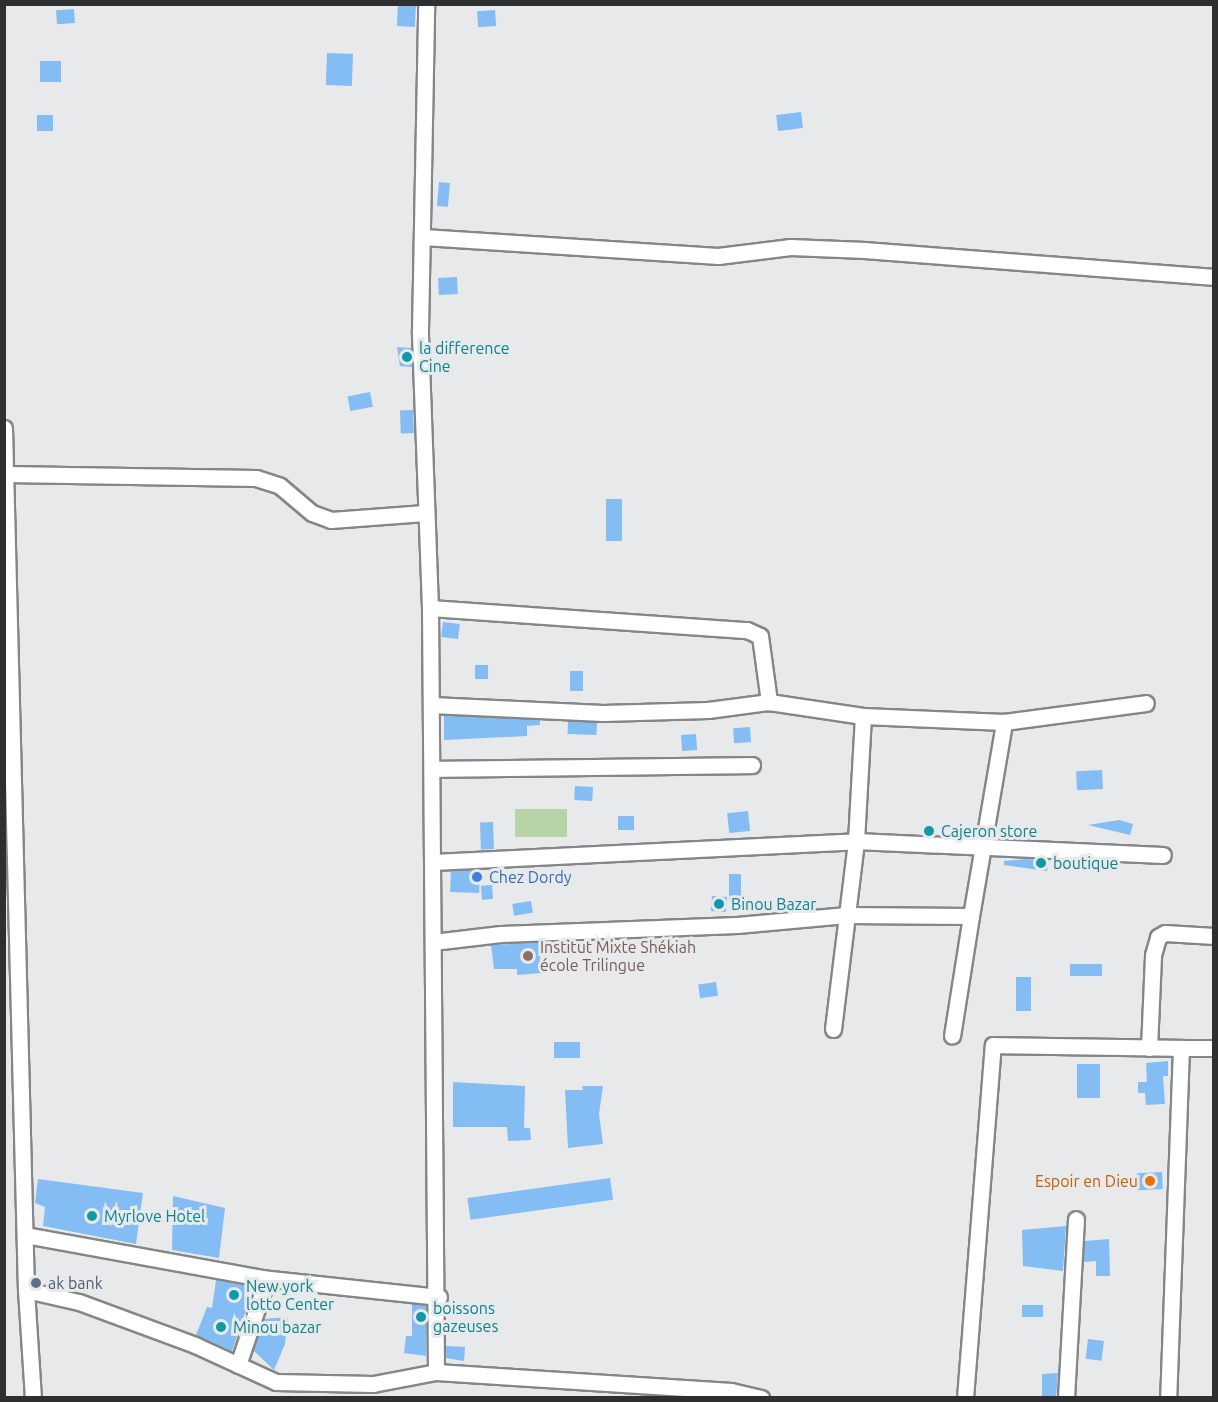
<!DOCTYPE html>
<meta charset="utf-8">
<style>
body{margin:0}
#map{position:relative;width:1218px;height:1402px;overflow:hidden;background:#e7e9eb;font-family:Ubuntu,sans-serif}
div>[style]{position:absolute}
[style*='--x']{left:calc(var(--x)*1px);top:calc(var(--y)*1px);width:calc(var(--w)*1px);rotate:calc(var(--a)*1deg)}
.green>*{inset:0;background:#b6d4a6;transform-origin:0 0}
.building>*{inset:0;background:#84bcf4;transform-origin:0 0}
.roads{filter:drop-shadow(2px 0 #848687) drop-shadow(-2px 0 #848687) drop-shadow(0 2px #848687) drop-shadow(0 -2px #848687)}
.minor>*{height:15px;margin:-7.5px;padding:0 7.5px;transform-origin:7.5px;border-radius:7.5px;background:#fff}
.dots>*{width:16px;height:16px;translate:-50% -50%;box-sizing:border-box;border:3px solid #e7e9eb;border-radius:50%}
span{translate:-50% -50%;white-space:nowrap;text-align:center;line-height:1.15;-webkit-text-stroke:6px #e7e9eb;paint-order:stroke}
.culture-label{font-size:16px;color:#0d838f}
.left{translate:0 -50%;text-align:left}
.shop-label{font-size:16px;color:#366cbe}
.education-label{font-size:16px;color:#785e54}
.food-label{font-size:16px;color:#c56008}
.right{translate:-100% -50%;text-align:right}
.service-label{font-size:16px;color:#4e5e75}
.frame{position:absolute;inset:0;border:6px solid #2e2f30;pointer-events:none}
</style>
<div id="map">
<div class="green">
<i style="left:567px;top:809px;width:28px;height:52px;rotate:90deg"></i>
</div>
<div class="building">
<i style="left:398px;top:4px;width:18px;height:22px;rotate:3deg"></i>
<i style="left:74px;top:9px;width:14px;height:18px;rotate:86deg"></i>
<i style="left:495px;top:10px;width:16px;height:18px;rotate:86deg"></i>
<i style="left:327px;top:53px;width:26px;height:32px;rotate:2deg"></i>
<i style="left:40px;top:61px;width:21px;height:21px"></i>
<i style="left:801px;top:112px;width:16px;height:25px;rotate:83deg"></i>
<i style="left:37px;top:115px;width:16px;height:16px"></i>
<i style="left:439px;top:182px;width:11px;height:24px;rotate:5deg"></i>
<i style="left:457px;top:277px;width:17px;height:19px;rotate:87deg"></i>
<i style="clip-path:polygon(397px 347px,411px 348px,412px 367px,400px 366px)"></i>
<i style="left:370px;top:392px;width:15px;height:23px;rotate:79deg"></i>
<i style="left:413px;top:410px;width:23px;height:13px;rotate:88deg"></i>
<i style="left:606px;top:499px;width:16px;height:42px"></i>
<i style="left:443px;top:622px;width:17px;height:15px;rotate:7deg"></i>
<i style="left:475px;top:665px;width:13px;height:14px"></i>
<i style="left:570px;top:671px;width:13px;height:20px"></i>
<i style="clip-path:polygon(444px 715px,540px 720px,540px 725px,527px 726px,527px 736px,444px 740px)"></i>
<i style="left:568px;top:721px;width:29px;height:13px;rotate:2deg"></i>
<i style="left:750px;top:727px;width:15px;height:17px;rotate:86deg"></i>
<i style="left:696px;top:734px;width:16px;height:15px;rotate:86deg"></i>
<i style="left:1102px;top:770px;width:19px;height:26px;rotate:87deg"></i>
<i style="left:575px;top:786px;width:18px;height:14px;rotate:3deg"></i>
<i style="left:748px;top:811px;width:20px;height:21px;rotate:84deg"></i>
<i style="left:634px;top:816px;width:14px;height:16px;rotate:90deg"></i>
<i style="clip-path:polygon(1119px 820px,1133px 824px,1130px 835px,1088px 825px)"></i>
<i style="left:493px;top:822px;width:27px;height:13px;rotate:88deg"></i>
<i style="clip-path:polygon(1027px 859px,1049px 860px,1047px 871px,1004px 865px,1004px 861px)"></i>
<i style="left:480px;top:869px;width:24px;height:29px;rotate:92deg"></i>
<i style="left:729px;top:874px;width:12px;height:26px"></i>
<i style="left:492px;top:885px;width:14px;height:11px;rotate:86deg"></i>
<i style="left:712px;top:896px;width:15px;height:15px;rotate:4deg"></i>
<i style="left:531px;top:901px;width:12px;height:19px;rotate:81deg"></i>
<i style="clip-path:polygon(562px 941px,561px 952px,540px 950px,541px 973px,517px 975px,517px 969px,494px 969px,491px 945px)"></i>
<i style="left:1070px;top:964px;width:32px;height:12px"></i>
<i style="left:1016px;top:977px;width:15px;height:34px"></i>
<i style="left:716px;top:982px;width:14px;height:18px;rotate:82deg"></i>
<i style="left:554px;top:1042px;width:26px;height:16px"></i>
<i style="clip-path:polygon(1168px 1061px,1168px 1076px,1163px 1076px,1165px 1104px,1146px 1105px,1145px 1093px,1138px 1093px,1138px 1082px,1147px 1082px,1146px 1063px)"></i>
<i style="left:1077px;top:1064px;width:23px;height:34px"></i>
<i style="clip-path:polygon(453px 1082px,525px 1086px,524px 1128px,530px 1128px,531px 1140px,508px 1141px,507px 1127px,453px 1127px)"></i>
<i style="clip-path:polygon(582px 1086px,603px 1086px,599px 1114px,603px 1144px,568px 1148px,565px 1090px,583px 1090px)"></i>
<i style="left:1162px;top:1172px;width:17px;height:25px;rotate:87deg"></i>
<i style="left:610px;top:1178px;width:22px;height:144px;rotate:82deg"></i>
<i style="clip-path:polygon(38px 1179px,143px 1193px,136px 1244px,43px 1226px,45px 1207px,35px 1203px)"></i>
<i style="clip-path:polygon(173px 1196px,225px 1208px,219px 1258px,172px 1250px)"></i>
<i style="clip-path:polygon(1066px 1226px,1063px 1271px,1023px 1266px,1022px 1230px)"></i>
<i style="clip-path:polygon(1109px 1239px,1110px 1276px,1096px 1276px,1096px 1261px,1083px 1262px,1085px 1241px)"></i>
<i style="clip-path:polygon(216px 1280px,254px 1287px,232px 1351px,196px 1335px,207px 1307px,212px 1308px)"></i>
<i style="clip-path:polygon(412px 1304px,426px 1305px,426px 1356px,404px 1353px,406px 1336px,412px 1336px)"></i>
<i style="left:1043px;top:1305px;width:12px;height:21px;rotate:90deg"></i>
<i style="clip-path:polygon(288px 1317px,285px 1344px,274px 1370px,253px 1350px,264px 1319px)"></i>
<i style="left:1088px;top:1339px;width:16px;height:20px;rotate:7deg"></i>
<i style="clip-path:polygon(446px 1346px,465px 1347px,464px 1361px,446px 1358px)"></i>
<i style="clip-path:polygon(1058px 1373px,1056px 1398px,1042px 1398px,1042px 1374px)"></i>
</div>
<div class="roads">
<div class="minor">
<i style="--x:423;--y:237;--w:296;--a:3.7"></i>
<i style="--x:718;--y:256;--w:73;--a:-7.1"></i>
<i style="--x:790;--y:247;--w:75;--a:2.3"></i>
<i style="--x:865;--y:250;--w:350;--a:4.4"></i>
<i style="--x:4;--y:428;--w:862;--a:88.54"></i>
<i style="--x:26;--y:1290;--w:108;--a:86.3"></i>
<i style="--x:6;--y:474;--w:250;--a:0.9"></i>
<i style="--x:256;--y:478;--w:25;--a:18"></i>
<i style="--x:280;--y:486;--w:42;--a:40.2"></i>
<i style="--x:312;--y:513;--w:20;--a:20"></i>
<i style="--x:331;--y:520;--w:94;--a:-4.3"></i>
<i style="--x:430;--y:608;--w:318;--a:4"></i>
<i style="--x:747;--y:630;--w:14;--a:25"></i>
<i style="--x:760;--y:636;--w:67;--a:82.2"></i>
<i style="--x:769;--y:702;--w:95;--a:8.5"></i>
<i style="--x:863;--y:716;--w:141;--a:2.4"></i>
<i style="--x:1004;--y:722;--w:143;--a:-7.6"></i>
<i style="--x:431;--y:705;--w:172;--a:2.7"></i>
<i style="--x:603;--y:713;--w:105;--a:-1.6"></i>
<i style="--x:708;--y:710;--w:62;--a:-7.5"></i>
<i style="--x:432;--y:769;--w:320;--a:-0.7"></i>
<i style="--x:433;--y:862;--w:424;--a:-2.8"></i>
<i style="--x:856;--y:841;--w:307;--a:2.6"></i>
<i style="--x:971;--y:916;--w:197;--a:-80.3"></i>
<i style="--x:433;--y:942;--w:68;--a:-6.7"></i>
<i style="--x:501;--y:934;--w:236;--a:-2.2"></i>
<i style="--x:737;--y:925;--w:110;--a:-5.2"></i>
<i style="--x:847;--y:915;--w:124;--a:0.5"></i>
<i style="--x:971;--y:916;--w:121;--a:99"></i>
<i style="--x:833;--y:1029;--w:189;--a:-83"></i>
<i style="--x:856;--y:841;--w:125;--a:-86.8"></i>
<i style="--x:1149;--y:1048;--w:93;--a:-87.5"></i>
<i style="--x:1153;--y:955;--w:19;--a:-74"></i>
<i style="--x:1158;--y:937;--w:8;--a:-30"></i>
<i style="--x:1165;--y:933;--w:49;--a:3.5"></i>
<i style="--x:1181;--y:1048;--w:33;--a:0"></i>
<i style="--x:25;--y:1235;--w:240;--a:10.3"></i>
<i style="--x:261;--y:1278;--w:179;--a:6.1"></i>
<i style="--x:26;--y:1290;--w:54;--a:12.8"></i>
<i style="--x:79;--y:1302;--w:124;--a:20.3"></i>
<i style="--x:195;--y:1345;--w:89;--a:24.6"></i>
<i style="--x:276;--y:1382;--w:97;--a:1.2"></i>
<i style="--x:373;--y:1384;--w:64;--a:-10.8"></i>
<i style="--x:436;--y:1372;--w:764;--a:-90.45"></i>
<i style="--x:430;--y:608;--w:278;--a:-92.1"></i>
<i style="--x:420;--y:330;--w:326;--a:-88.9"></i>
<i style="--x:238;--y:1365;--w:91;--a:-71.4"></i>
<i style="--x:436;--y:1372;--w:296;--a:3.7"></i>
<i style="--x:731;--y:1391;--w:31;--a:13"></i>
<i style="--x:965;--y:1398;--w:354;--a:-85.5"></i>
<i style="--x:993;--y:1045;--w:188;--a:0.9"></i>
<i style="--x:1181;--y:1048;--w:350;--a:92.1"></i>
<i style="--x:1066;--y:1398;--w:179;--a:-86.8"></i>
</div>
</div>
<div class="dots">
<i style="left:407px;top:357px;background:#0f9aa8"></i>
<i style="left:929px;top:831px;background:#0f9aa8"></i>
<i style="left:1041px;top:863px;background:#0f9aa8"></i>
<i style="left:477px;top:877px;background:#3f7fe0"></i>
<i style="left:719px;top:904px;background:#0f9aa8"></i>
<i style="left:528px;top:956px;background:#8d6e63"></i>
<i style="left:1150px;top:1181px;background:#e8710a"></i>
<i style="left:92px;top:1216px;background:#0f9aa8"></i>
<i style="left:36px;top:1283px;background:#5c6f8a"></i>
<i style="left:234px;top:1295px;background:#0f9aa8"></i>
<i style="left:421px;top:1317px;background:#0f9aa8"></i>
<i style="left:221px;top:1327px;background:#0f9aa8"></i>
</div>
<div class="culture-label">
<span class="left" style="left:419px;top:357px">la difference<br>Cine</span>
<span class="left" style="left:941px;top:831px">Cajeron store</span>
<span class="left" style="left:1053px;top:863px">boutique</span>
<span class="left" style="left:731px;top:904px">Binou Bazar</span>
<span class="left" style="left:104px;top:1216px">Myrlove Hotel</span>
<span class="left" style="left:246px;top:1295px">New york<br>lotto Center</span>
<span class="left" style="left:433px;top:1317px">boissons<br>gazeuses</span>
<span class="left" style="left:233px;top:1327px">Minou bazar</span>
</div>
<div class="shop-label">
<span class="left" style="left:489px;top:877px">Chez Dordy</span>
</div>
<div class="education-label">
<span class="left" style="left:540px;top:956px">Institut Mixte Shékiah<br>école Trilingue</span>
</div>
<div class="food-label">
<span class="right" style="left:1138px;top:1181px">Espoir en Dieu</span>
</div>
<div class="service-label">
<span class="left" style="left:48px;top:1283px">ak bank</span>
</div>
<div class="frame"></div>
</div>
